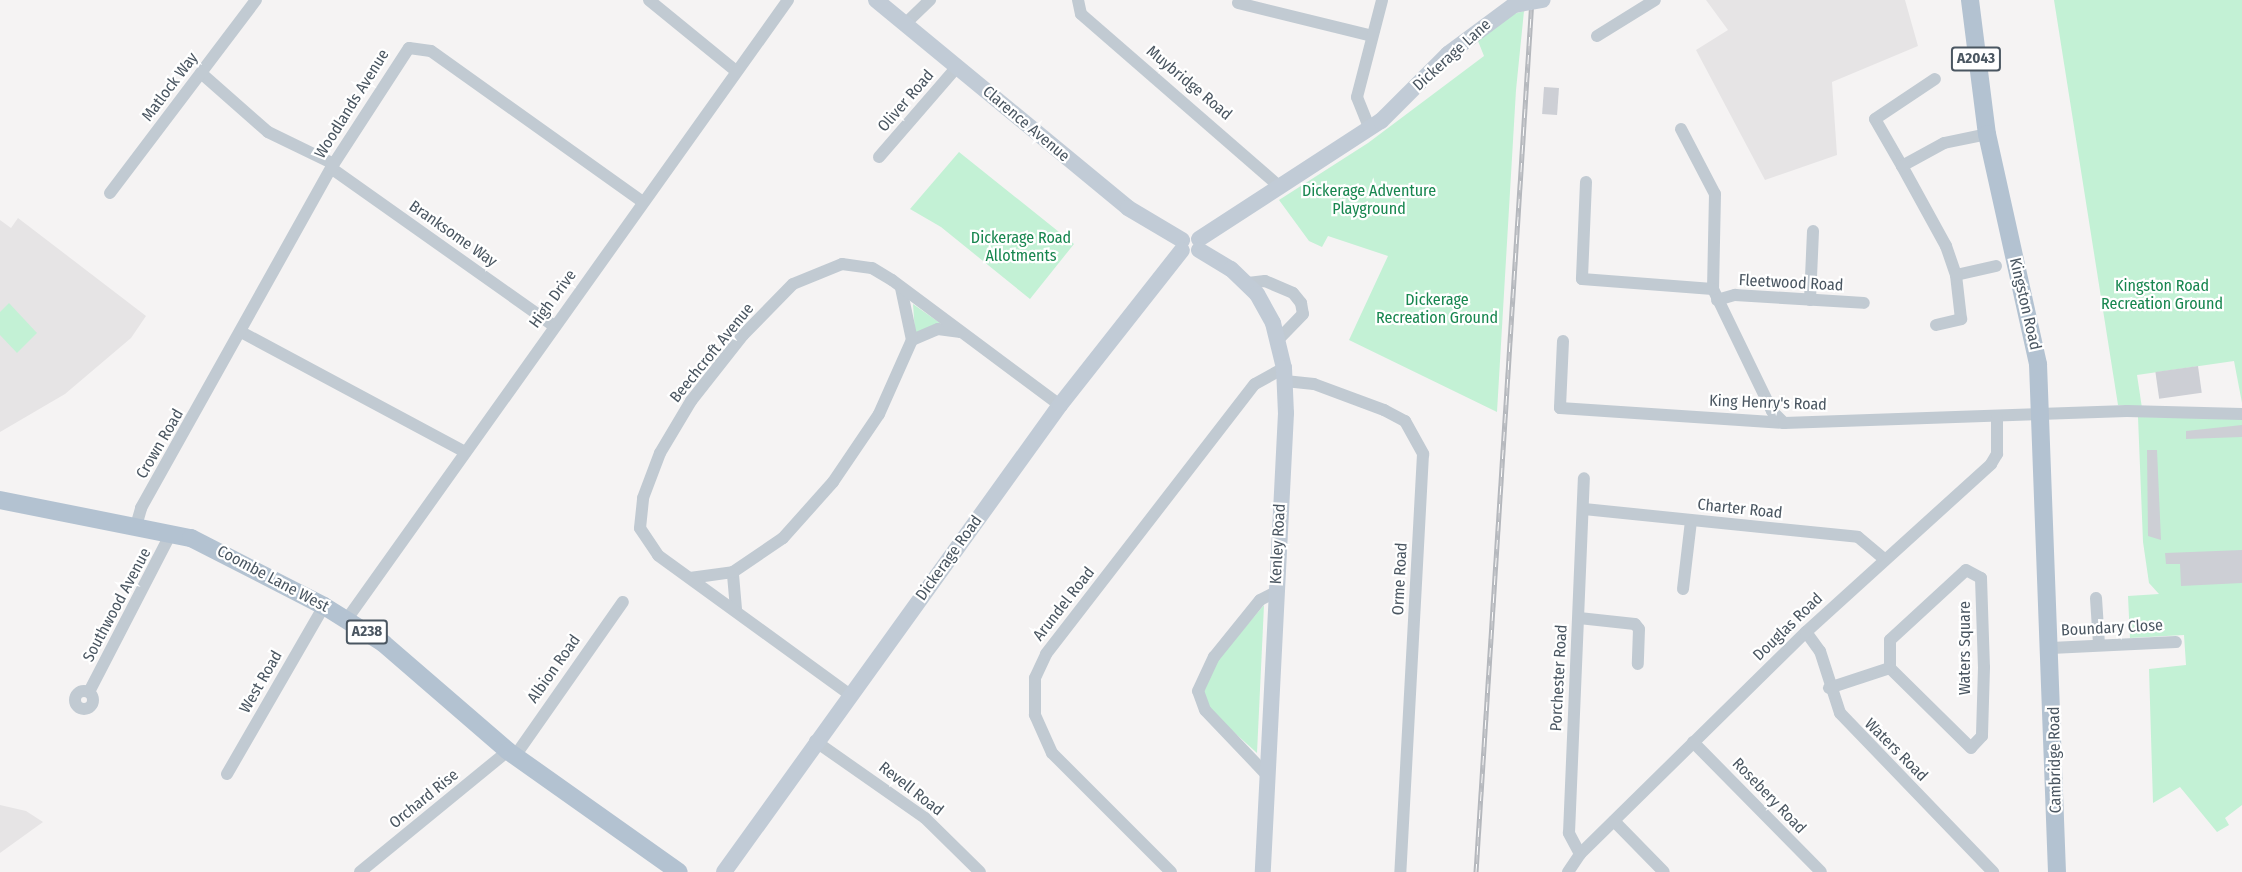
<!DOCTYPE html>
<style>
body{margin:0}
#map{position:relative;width:2242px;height:872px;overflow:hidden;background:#f5f3f3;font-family:"Fira Sans Condensed",sans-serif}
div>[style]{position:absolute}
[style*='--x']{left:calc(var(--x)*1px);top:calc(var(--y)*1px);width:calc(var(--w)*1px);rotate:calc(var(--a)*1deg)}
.education>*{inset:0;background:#e6e4e5}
.green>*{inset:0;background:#c3f1d5}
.building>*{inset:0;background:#cdcfd5;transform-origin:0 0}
.street>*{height:12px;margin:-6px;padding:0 6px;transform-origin:6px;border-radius:6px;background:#c1cad2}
.street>.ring{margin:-6px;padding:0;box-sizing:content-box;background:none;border:12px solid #c1cad2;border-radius:50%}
.secondary>*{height:16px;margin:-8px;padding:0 8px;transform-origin:8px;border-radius:8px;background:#c1cbd6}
.primary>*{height:18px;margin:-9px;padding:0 9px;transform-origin:9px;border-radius:9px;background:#b3c2d1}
.rail>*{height:5px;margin-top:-2.5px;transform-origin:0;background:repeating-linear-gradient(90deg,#fff 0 9px,#b5b8bd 0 18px);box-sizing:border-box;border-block:2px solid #b5b8bd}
.secondary-bridge>*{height:16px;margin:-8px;padding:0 8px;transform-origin:8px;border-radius:8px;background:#c1cbd6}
span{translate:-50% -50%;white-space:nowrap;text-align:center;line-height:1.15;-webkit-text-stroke:4.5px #fff;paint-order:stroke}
.shield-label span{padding:2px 4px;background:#fff;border:2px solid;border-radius:4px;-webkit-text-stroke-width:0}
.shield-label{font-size:15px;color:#4a5661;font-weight:700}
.street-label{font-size:16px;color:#4a5661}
.park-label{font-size:16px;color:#17864f}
</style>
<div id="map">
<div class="education">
<i style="clip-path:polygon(1706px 0,1905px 0,1918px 46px,1832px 82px,1837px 155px,1765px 180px,1696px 50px,1728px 30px)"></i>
<i style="clip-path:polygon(18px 218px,146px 316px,131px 338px,65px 394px,0 432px,0 220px,11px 228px)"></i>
<i style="clip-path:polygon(0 805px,26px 811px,43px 822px,0 853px)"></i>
</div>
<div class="green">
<i style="clip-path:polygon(2054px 0,2242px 0,2242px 403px,2234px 361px,2137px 375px,2142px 408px,2118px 405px)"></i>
<i style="clip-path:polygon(1524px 11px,1516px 90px,1497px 412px,1349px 340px,1388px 256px,1328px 236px,1322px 247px,1309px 241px,1279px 200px,1368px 143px,1484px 56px,1478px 41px,1510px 15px)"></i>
<i style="clip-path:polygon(959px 152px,1074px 244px,1030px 299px,941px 227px,910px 209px)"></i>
<i style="clip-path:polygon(9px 303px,37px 333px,17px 353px,0 335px,0 312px)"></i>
<i style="clip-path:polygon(913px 304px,940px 323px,915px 333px)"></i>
<i style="clip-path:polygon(2138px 417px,2242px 418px,2242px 805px,2225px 818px,2229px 825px,2217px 832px,2180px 787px,2153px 803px,2149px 669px,2186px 665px,2184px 635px,2130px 638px,2128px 596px,2159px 594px,2149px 583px,2143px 542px)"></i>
<i style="clip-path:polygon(1264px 605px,1257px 753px,1206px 707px,1201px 690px,1218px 659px)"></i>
</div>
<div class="building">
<i style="left:1544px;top:87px;width:15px;height:27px;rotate:4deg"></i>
<i style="left:2198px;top:366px;width:27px;height:43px;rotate:82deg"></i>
<i style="clip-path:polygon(2242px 425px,2242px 437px,2186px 439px,2186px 431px)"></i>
<i style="clip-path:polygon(2147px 450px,2157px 450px,2161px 540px,2148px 536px)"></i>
<i style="clip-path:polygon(2242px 550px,2242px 583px,2181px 586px,2180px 564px,2166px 564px,2165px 553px)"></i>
</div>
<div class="street">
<i style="--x:649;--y:0;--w:112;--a:39.2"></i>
<i style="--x:1078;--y:0;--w:14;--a:78"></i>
<i style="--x:1081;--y:14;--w:264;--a:41"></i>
<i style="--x:1238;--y:3;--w:138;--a:13.8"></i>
<i style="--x:905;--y:24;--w:35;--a:-44"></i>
<i style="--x:1597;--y:36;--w:68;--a:-31.8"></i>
<i style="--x:201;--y:73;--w:89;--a:41.4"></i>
<i style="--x:268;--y:132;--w:73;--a:25.9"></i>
<i style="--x:1369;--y:127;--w:32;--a:-112"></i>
<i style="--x:1357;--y:97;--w:100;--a:-75.5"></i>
<i style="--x:1681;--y:129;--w:73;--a:62.4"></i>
<i style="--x:1715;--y:194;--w:95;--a:91.2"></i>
<i style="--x:1713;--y:289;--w:136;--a:64.2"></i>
<i style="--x:1772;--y:411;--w:17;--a:45"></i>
<i style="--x:879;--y:157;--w:119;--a:-49.1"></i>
<i style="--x:1902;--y:166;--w:54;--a:-119.9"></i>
<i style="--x:1875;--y:119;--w:72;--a:-33.7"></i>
<i style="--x:331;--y:168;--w:273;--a:35.3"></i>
<i style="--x:1586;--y:182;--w:97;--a:92.4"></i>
<i style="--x:1582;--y:279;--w:131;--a:4.4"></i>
<i style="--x:110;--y:193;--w:242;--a:-52.9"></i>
<i style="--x:1956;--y:275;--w:41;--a:-12.7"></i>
<i style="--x:1248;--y:283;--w:17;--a:-7"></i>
<i style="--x:1265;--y:281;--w:30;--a:23"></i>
<i style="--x:1293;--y:293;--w:13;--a:51"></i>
<i style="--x:1301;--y:303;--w:11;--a:80"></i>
<i style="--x:1303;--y:314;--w:36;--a:134"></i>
<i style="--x:1717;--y:300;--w:19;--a:-16"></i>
<i style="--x:1735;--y:295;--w:129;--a:3.5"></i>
<i style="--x:1810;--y:300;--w:69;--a:-87.5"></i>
<i style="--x:1936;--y:325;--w:26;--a:-13"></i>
<i style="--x:1961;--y:319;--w:44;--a:-96.5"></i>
<i style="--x:1956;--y:275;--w:31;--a:-109"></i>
<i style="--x:1946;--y:246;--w:91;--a:-118.8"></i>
<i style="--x:1902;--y:166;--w:48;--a:-28.7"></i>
<i style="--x:1944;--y:143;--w:44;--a:-11.8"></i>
<i style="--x:243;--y:333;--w:252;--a:28.2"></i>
<i style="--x:912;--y:340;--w:28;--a:-23"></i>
<i style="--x:938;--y:329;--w:21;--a:8"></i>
<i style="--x:1563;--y:341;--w:67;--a:92.6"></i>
<i style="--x:1560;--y:408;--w:225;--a:3.8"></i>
<i style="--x:1784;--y:423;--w:343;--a:-2"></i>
<i style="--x:2127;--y:411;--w:115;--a:1.5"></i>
<i style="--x:1285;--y:381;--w:29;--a:6"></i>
<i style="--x:1314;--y:384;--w:75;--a:20.4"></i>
<i style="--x:1384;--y:410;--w:24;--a:28"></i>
<i style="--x:1405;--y:421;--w:38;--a:61"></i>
<i style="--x:1423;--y:454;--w:419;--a:93.1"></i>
<i style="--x:1584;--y:509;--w:275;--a:5.8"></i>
<i style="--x:1858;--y:537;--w:35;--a:40"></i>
<i style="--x:136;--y:526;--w:19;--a:-74"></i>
<i style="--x:141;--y:508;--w:389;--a:-60.8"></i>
<i style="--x:331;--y:168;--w:143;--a:-57"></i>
<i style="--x:409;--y:48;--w:22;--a:8"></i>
<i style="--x:431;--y:51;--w:260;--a:35.5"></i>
<i style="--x:1966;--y:570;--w:17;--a:28"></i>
<i style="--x:1981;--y:578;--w:89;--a:88.1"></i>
<i style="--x:1984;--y:667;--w:69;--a:91.7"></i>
<i style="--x:1982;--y:736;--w:16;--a:133"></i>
<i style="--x:1971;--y:748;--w:114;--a:-135.4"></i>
<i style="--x:1890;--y:668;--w:28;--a:-90"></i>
<i style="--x:1890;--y:640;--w:103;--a:-42.6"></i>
<i style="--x:690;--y:578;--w:43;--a:-7.9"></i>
<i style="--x:1683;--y:589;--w:68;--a:-83.3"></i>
<i style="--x:2096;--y:598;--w:47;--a:86.3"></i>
<i style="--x:736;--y:609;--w:37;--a:-95"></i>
<i style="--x:733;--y:572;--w:60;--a:-34.2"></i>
<i style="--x:783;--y:538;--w:75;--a:-48.2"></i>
<i style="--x:833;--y:482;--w:82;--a:-55.9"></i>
<i style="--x:879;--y:414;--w:81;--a:-66"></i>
<i style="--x:912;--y:340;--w:53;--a:-101.9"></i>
<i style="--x:1579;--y:618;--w:56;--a:6.1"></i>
<i style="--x:1635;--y:624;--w:6;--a:51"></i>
<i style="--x:1639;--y:629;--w:35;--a:92"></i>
<i style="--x:347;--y:619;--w:760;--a:-54.53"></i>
<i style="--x:1806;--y:632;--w:24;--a:54"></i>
<i style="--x:1820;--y:651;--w:65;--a:72.1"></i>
<i style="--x:1840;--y:713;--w:221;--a:46.1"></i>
<i style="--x:2051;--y:648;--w:125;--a:-2.7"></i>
<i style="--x:1829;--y:688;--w:64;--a:-18.2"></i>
<i class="ring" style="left:75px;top:691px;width:6px;height:6px"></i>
<i style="--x:89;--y:692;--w:179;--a:-62.7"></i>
<i style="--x:849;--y:694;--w:236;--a:-144"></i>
<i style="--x:658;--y:555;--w:32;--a:-124"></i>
<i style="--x:640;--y:528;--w:30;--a:-84"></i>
<i style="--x:643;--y:498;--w:48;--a:-69.3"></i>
<i style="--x:660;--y:453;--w:61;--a:-59.2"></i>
<i style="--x:691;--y:401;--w:84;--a:-51.8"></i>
<i style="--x:743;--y:335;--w:71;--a:-45.6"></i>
<i style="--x:793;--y:284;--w:53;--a:-22.2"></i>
<i style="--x:842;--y:264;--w:30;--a:8"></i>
<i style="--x:872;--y:268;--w:23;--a:31"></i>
<i style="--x:892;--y:280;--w:209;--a:36.7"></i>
<i style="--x:815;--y:741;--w:134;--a:35"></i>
<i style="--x:925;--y:818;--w:77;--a:44.5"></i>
<i style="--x:1693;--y:742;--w:182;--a:45.4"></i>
<i style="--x:515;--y:756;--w:188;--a:-55"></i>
<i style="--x:227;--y:774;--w:194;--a:-60"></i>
<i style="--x:1266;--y:774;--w:88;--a:-133.6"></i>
<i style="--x:1205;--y:710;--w:20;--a:-110"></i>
<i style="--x:1198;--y:691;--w:38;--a:-65"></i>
<i style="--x:1214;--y:657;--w:73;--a:-51.1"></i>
<i style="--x:1260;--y:600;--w:18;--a:-27"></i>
<i style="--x:1614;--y:821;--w:71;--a:45.6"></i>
<i style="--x:1580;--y:854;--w:24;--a:-118"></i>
<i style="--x:1569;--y:833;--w:355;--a:-87.6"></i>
<i style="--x:360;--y:872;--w:191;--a:-39.3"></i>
<i style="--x:1171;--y:872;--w:168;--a:-135"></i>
<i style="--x:1052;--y:753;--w:42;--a:-114.1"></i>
<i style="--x:1035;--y:715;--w:37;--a:-90"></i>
<i style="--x:1035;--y:678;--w:26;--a:-65"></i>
<i style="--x:1046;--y:654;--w:341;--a:-52.3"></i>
<i style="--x:1255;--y:384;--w:33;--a:-29"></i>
<i style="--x:1568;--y:872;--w:22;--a:-56"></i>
<i style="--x:1580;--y:854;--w:317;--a:-44.5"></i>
<i style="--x:1806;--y:632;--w:250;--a:-42.2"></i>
<i style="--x:1991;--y:464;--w:12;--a:-59"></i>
<i style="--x:1997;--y:454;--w:36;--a:-90"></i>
</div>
<div class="secondary">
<i style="--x:876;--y:0;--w:327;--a:39.5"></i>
<i style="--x:1128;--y:208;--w:63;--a:30.7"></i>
<i style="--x:1199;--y:239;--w:217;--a:-33"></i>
<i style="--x:1381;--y:121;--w:95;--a:-45"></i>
<i style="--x:1448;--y:54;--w:82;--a:-36.6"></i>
<i style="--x:1199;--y:250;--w:37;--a:31"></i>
<i style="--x:1231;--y:269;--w:36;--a:44"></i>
<i style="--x:1257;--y:294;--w:33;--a:61"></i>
<i style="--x:1273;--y:323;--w:46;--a:76.3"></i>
<i style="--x:1284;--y:368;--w:45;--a:87.5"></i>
<i style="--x:1286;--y:413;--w:460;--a:92.9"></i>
<i style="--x:724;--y:872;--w:575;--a:-54.27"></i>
<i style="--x:1060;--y:405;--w:197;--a:-51.8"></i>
</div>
<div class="primary">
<i style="--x:1970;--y:0;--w:135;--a:82.8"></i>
<i style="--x:1987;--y:134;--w:236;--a:77.5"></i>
<i style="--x:2038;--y:364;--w:508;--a:87.86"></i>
<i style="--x:0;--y:500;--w:195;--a:11.3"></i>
<i style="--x:191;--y:538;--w:149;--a:27.1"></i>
<i style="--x:324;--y:606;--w:70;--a:32.1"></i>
<i style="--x:383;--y:643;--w:165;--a:40.8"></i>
<i style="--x:508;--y:751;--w:209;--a:35.3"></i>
</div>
<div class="rail">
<i style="--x:1476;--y:872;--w:874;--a:-86.33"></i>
</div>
<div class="secondary-bridge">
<i style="--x:1514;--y:5;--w:29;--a:-10"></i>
</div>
<div class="shield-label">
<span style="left:1976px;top:59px">A2043</span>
<span style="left:367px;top:632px">A238</span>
</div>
<div class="street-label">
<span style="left:1452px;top:55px;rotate:-42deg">Dickerage Lane</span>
<span style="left:1189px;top:83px;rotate:40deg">Muybridge Road</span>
<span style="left:170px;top:87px;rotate:-53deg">Matlock Way</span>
<span style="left:906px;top:101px;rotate:-49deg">Oliver Road</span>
<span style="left:352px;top:104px;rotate:-58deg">Woodlands Avenue</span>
<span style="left:1026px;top:124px;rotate:40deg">Clarence Avenue</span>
<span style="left:453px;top:234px;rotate:35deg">Branksome Way</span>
<span style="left:1791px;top:283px;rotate:3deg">Fleetwood Road</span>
<span style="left:553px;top:299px;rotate:-54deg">High Drive</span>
<span style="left:2025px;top:304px;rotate:77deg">Kingston Road</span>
<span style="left:712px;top:353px;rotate:-51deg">Beechcroft Avenue</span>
<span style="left:1768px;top:403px;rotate:2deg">King Henry's Road</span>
<span style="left:160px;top:444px;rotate:-60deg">Crown Road</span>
<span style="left:1740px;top:509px;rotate:6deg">Charter Road</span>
<span style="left:1278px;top:544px;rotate:-87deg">Kenley Road</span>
<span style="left:949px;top:558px;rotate:-54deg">Dickerage Road</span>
<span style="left:273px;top:579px;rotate:28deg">Coombe Lane West</span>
<span style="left:1400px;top:579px;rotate:-87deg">Orme Road</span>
<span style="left:1064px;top:604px;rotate:-52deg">Arundel Road</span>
<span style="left:117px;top:605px;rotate:-62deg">Southwood Avenue</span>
<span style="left:1788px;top:627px;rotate:-44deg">Douglas Road</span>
<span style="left:2112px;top:628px;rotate:-3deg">Boundary Close</span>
<span style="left:1965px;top:648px;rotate:-90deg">Waters Square</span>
<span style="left:554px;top:669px;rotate:-55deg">Albion Road</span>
<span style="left:1559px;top:678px;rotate:-87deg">Porchester Road</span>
<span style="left:261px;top:682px;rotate:-60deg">West Road</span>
<span style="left:1896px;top:750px;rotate:45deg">Waters Road</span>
<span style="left:2055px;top:760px;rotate:-91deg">Cambridge Road</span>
<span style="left:911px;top:789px;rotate:38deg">Revell Road</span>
<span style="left:1769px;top:796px;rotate:46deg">Rosebery Road</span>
<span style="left:424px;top:799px;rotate:-39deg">Orchard Rise</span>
</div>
<div class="park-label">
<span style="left:1369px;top:200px">Dickerage Adventure<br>Playground</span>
<span style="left:1021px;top:247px">Dickerage Road<br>Allotments</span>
<span style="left:2162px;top:295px">Kingston Road<br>Recreation Ground</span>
<span style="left:1437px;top:309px">Dickerage<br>Recreation Ground</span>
</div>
</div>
